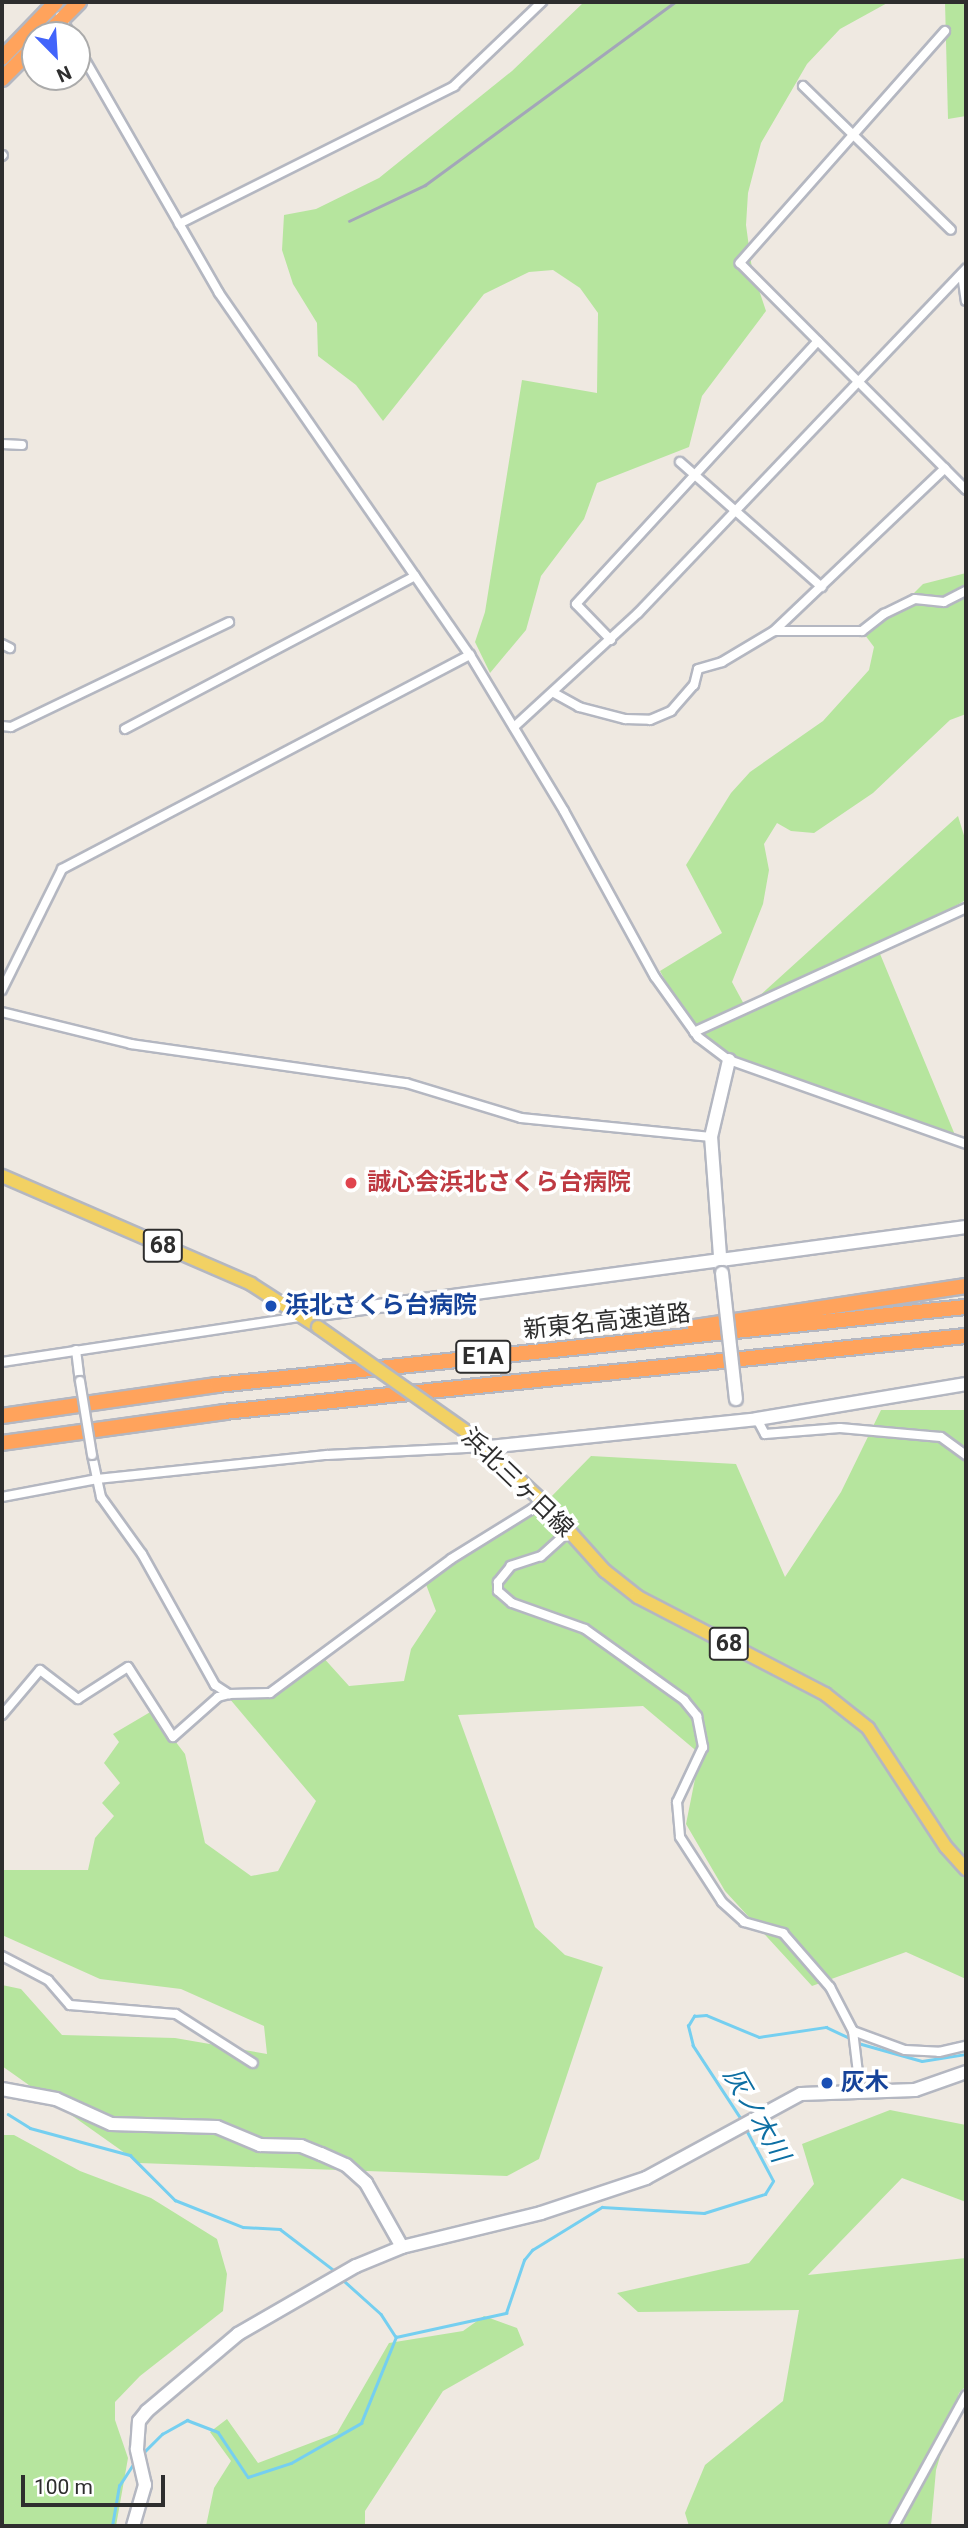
<!DOCTYPE html>
<meta charset="utf-8">
<style>
body{margin:0}
#map{position:relative;width:968px;height:2528px;overflow:hidden;background:#efe9e1;font-family:Roboto,"Noto Sans JP",sans-serif}
div>[style]{position:absolute}
[style*='--x']{left:calc(var(--x)*1px);top:calc(var(--y)*1px);width:calc(var(--w)*1px);rotate:calc(var(--a)*1deg)}
.green>*{inset:0;background:#b6e59e}
.stream>*{height:2.5px;margin:-1.25px;padding:0 1.25px;transform-origin:1.25px;border-radius:1.25px;background:#75cff0}
.roads{filter:drop-shadow(2px 0 #b4b7c1) drop-shadow(-2px 0 #b4b7c1) drop-shadow(0 2px #b4b7c1) drop-shadow(0 -2px #b4b7c1)}
.street>*{height:8px;margin:-4px;padding:0 4px;transform-origin:4px;border-radius:4px;background:#fff}
.secondary>*{height:12px;margin:-6px;padding:0 6px;transform-origin:6px;border-radius:6px;background:#fff}
.primary>*{height:12px;margin:-6px;padding:0 6px;transform-origin:6px;border-radius:6px;background:#f2d163}
.highway>*{height:14px;margin:-7px;padding:0 7px;transform-origin:7px;border-radius:7px;background:#ffa35c}
.rail>*{height:2.5px;margin:-1.25px;padding:0 1.25px;transform-origin:1.25px;border-radius:1.25px;background:#a3a6b8}
.bridges{filter:drop-shadow(2px 0 #b4b7c1) drop-shadow(-2px 0 #b4b7c1) drop-shadow(0 2px #b4b7c1) drop-shadow(0 -2px #b4b7c1)}
.street-bridge>*{height:8px;margin:-4px;padding:0 4px;transform-origin:4px;border-radius:4px;background:#fff}
.secondary-bridge>*{height:12px;margin:-6px;padding:0 6px;transform-origin:6px;border-radius:6px;background:#fff}
.primary-bridge>*{height:12px;margin:-6px;padding:0 6px;transform-origin:6px;border-radius:6px;background:#f2d163}
.dots>*{width:19px;height:19px;translate:-50% -50%;box-sizing:border-box;border:4px solid #fff;border-radius:50%}
span{translate:-50% -50%;white-space:nowrap;text-align:center;line-height:1.15;-webkit-text-stroke:7px #fff;paint-order:stroke}
.shield-label span{padding:2px 5px;background:#fff;border:2px solid;border-radius:5px;-webkit-text-stroke-width:0}
.shield-label{font-size:23px;color:#2e2e2e;font-weight:700}
.health-label{font-size:24px;color:#be3a42;font-weight:700}
.left{translate:0 -50%;text-align:left}
.transit-label{font-size:24px;color:#164399;font-weight:700}
.street-label{font-size:24px;color:#2e2e2e}
.water-label{font-size:26px;color:#0d6fa3;font-style:italic}
.frame{position:absolute;inset:0;border:4px solid #2e2e2e;pointer-events:none}
.north{position:absolute;left:21px;top:21px;width:70px;height:70px;box-sizing:border-box;background:#fff;border:2px solid #ababab;border-radius:50%;rotate:156deg;font-size:19px;font-weight:700;line-height:28px;text-align:center;color:#2e2e2e}
.north::after{content:'';display:block;margin:auto;width:24px;height:32px;background:#4264fb;clip-path:polygon(50% 0,100% 100%,50% 72%,0 100%)}
.scale{position:absolute;left:21px;top:2475px;width:144px;height:32px;box-sizing:border-box;border:4px solid #2e2e2e;border-top:0;padding-left:9px;font-size:21px;line-height:24px;white-space:nowrap;color:#2e2e2e;-webkit-text-stroke:5px #fff;paint-order:stroke}
</style>
<div id="map">
<div class="green">
<i style="clip-path:polygon(584px 2px,889px 2px,840px 29px,807px 64px,761px 143px,748px 193px,746px 225px,752px 269px,766px 311px,702px 396px,689px 447px,597px 483px,584px 519px,541px 576px,526px 630px,490px 673px,475px 642px,485px 612px,522px 380px,597px 393px,598px 313px,580px 288px,553px 270px,529px 272px,484px 294px,383px 421px,356px 385px,318px 356px,317px 323px,293px 284px,282px 250px,284px 215px,316px 209px,379px 178px,512px 71px)"></i>
<i style="clip-path:polygon(945px 2px,966px 2px,966px 116px,948px 119px)"></i>
<i style="clip-path:polygon(966px 573px,966px 714px,950px 720px,873px 793px,814px 833px,791px 831px,777px 823px,764px 844px,769px 870px,763px 904px,732px 982px,746px 1008px,958px 816px,966px 842px,966px 900px,878px 949px,955px 1135px,732px 1061px,690px 1026px,660px 971px,722px 933px,686px 865px,731px 793px,750px 772px,823px 721px,869px 670px,874px 647px,862px 631px,902px 605px,923px 584px)"></i>
<i style="clip-path:polygon(881px 1410px,966px 1410px,966px 1979px,906px 1952px,812px 1986px,725px 1891px,686px 1824px,700px 1754px,643px 1706px,458px 1715px,535px 1927px,565px 1955px,603px 1967px,539px 2159px,507px 2176px,139px 2163px,2px 2066px,2px 1985px,21px 1989px,62px 2035px,175px 2038px,267px 2054px,264px 2026px,181px 1989px,100px 1979px,2px 1935px,2px 1870px,88px 1870px,95px 1838px,114px 1816px,102px 1803px,120px 1783px,104px 1763px,119px 1742px,113px 1734px,152px 1711px,185px 1754px,205px 1843px,251px 1876px,278px 1871px,316px 1801px,229px 1698px,270px 1693px,321px 1655px,349px 1686px,404px 1681px,411px 1649px,436px 1611px,424px 1579px,548px 1500px,591px 1456px,736px 1464px,785px 1577px,841px 1492px)"></i>
<i style="clip-path:polygon(890px 2110px,966px 2125px,966px 2202px,902px 2178px,808px 2275px,966px 2258px,966px 2386px,959px 2393px,936px 2470px,931px 2526px,689px 2526px,685px 2513px,705px 2465px,783px 2401px,799px 2310px,638px 2312px,617px 2293px,749px 2263px,814px 2184px,802px 2144px)"></i>
<i style="clip-path:polygon(2px 2135px,14px 2135px,80px 2171px,151px 2198px,217px 2239px,227px 2274px,223px 2311px,140px 2376px,115px 2402px,115px 2420px,128px 2458px,116px 2526px,2px 2526px)"></i>
<i style="clip-path:polygon(484px 2316px,517px 2328px,524px 2345px,443px 2391px,365px 2511px,365px 2526px,206px 2526px,214px 2488px,231px 2461px,210px 2432px,227px 2419px,258px 2463px,337px 2433px,389px 2343px,463px 2331px)"></i>
</div>
<div class="stream">
<i style="--x:858;--y:2043;--w:66;--a:15.7"></i>
<i style="--x:922;--y:2061;--w:45;--a:-9"></i>
<i style="--x:8;--y:2114;--w:26;--a:32"></i>
<i style="--x:30;--y:2128;--w:104;--a:15.1"></i>
<i style="--x:130;--y:2155;--w:64;--a:45"></i>
<i style="--x:175;--y:2200;--w:73;--a:21.7"></i>
<i style="--x:243;--y:2227;--w:37;--a:3"></i>
<i style="--x:280;--y:2229;--w:69;--a:37.4"></i>
<i style="--x:742;--y:2121;--w:90;--a:-123.2"></i>
<i style="--x:693;--y:2046;--w:21;--a:-104"></i>
<i style="--x:688;--y:2026;--w:12;--a:-59"></i>
<i style="--x:694;--y:2016;--w:12;--a:-5"></i>
<i style="--x:706;--y:2015;--w:57;--a:22.5"></i>
<i style="--x:759;--y:2037;--w:68;--a:-8.5"></i>
<i style="--x:826;--y:2027;--w:29;--a:25"></i>
<i style="--x:342;--y:2279;--w:52;--a:41.9"></i>
<i style="--x:381;--y:2314;--w:27;--a:57"></i>
<i style="--x:396;--y:2337;--w:113;--a:-12.3"></i>
<i style="--x:506;--y:2313;--w:56;--a:-71.2"></i>
<i style="--x:524;--y:2260;--w:13;--a:-51"></i>
<i style="--x:532;--y:2250;--w:82;--a:-31.6"></i>
<i style="--x:602;--y:2207;--w:102;--a:3.4"></i>
<i style="--x:704;--y:2213;--w:64;--a:-17.3"></i>
<i style="--x:765;--y:2194;--w:15;--a:-58"></i>
<i style="--x:773;--y:2181;--w:58;--a:-117.9"></i>
<i style="--x:143;--y:2453;--w:27;--a:-45"></i>
<i style="--x:162;--y:2434;--w:29;--a:-29"></i>
<i style="--x:187;--y:2420;--w:33;--a:21"></i>
<i style="--x:218;--y:2432;--w:54;--a:56.3"></i>
<i style="--x:248;--y:2477;--w:45;--a:-18"></i>
<i style="--x:291;--y:2463;--w:81;--a:-29.7"></i>
<i style="--x:361;--y:2423;--w:93;--a:-67.9"></i>
<i style="--x:112;--y:2526;--w:41;--a:-80.1"></i>
<i style="--x:119;--y:2486;--w:31;--a:-57"></i>
</div>
<div class="roads">
<div class="street">
<i style="--x:60;--y:16;--w:22;--a:60"></i>
<i style="--x:945;--y:31;--w:310;--a:131.5"></i>
<i style="--x:740;--y:263;--w:320;--a:45.1"></i>
<i style="--x:77;--y:46;--w:285;--a:60.1"></i>
<i style="--x:219;--y:293;--w:441;--a:55.3"></i>
<i style="--x:470;--y:655;--w:182;--a:58.9"></i>
<i style="--x:564;--y:811;--w:189;--a:61.3"></i>
<i style="--x:655;--y:977;--w:74;--a:54.4"></i>
<i style="--x:698;--y:1037;--w:39;--a:37"></i>
<i style="--x:729;--y:1060;--w:251;--a:19.5"></i>
<i style="--x:803;--y:86;--w:206;--a:44.2"></i>
<i style="--x:2;--y:156;--w:1;--a:-45"></i>
<i style="--x:179;--y:224;--w:308;--a:-26.6"></i>
<i style="--x:454;--y:86;--w:122;--a:-43.7"></i>
<i style="--x:962;--y:274;--w:27;--a:82"></i>
<i style="--x:2;--y:444;--w:20;--a:3"></i>
<i style="--x:680;--y:462;--w:189;--a:41.4"></i>
<i style="--x:776;--y:631;--w:86;--a:0"></i>
<i style="--x:862;--y:631;--w:28;--a:-38"></i>
<i style="--x:884;--y:614;--w:34;--a:-26"></i>
<i style="--x:915;--y:599;--w:29;--a:6"></i>
<i style="--x:944;--y:602;--w:25;--a:-27"></i>
<i style="--x:611;--y:640;--w:50;--a:-134.2"></i>
<i style="--x:576;--y:604;--w:357;--a:-47.4"></i>
<i style="--x:2;--y:644;--w:9;--a:27"></i>
<i style="--x:554;--y:693;--w:29;--a:29"></i>
<i style="--x:579;--y:707;--w:48;--a:14.6"></i>
<i style="--x:625;--y:719;--w:25;--a:2"></i>
<i style="--x:650;--y:720;--w:23;--a:-23"></i>
<i style="--x:671;--y:711;--w:35;--a:-49"></i>
<i style="--x:694;--y:685;--w:16;--a:-76"></i>
<i style="--x:698;--y:669;--w:25;--a:-16"></i>
<i style="--x:722;--y:662;--w:61;--a:-30.8"></i>
<i style="--x:774;--y:631;--w:236;--a:-43.6"></i>
<i style="--x:2;--y:726;--w:9;--a:6"></i>
<i style="--x:11;--y:727;--w:242;--a:-25.7"></i>
<i style="--x:514;--y:727;--w:168;--a:-42.6"></i>
<i style="--x:638;--y:613;--w:476;--a:-46.4"></i>
<i style="--x:125;--y:729;--w:328;--a:-27.8"></i>
<i style="--x:2;--y:990;--w:135;--a:-63.6"></i>
<i style="--x:62;--y:869;--w:461;--a:-27.7"></i>
<i style="--x:2;--y:1012;--w:133;--a:13.9"></i>
<i style="--x:131;--y:1044;--w:278;--a:8.1"></i>
<i style="--x:406;--y:1083;--w:120;--a:16.9"></i>
<i style="--x:521;--y:1118;--w:191;--a:5.7"></i>
<i style="--x:694;--y:1032;--w:299;--a:-24.5"></i>
<i style="--x:76;--y:1350;--w:31;--a:83"></i>
<i style="--x:2;--y:1362;--w:302;--a:-8.6"></i>
<i style="--x:757;--y:1419;--w:17;--a:62"></i>
<i style="--x:765;--y:1434;--w:75;--a:-4.6"></i>
<i style="--x:840;--y:1428;--w:101;--a:5.1"></i>
<i style="--x:941;--y:1437;--w:31;--a:36"></i>
<i style="--x:92;--y:1455;--w:43;--a:77.9"></i>
<i style="--x:101;--y:1497;--w:70;--a:54.3"></i>
<i style="--x:142;--y:1554;--w:150;--a:60.9"></i>
<i style="--x:215;--y:1685;--w:17;--a:33"></i>
<i style="--x:229;--y:1694;--w:41;--a:-1.4"></i>
<i style="--x:270;--y:1693;--w:225;--a:-36.5"></i>
<i style="--x:451;--y:1559;--w:108;--a:-31.8"></i>
<i style="--x:2;--y:1497;--w:97;--a:-10.7"></i>
<i style="--x:97;--y:1479;--w:231;--a:-6"></i>
<i style="--x:327;--y:1455;--w:159;--a:-2.9"></i>
<i style="--x:569;--y:1531;--w:38;--a:138"></i>
<i style="--x:541;--y:1556;--w:32;--a:162"></i>
<i style="--x:511;--y:1566;--w:21;--a:129"></i>
<i style="--x:498;--y:1582;--w:9;--a:90"></i>
<i style="--x:498;--y:1591;--w:18;--a:41"></i>
<i style="--x:512;--y:1603;--w:77;--a:19.6"></i>
<i style="--x:585;--y:1629;--w:122;--a:35.6"></i>
<i style="--x:684;--y:1700;--w:21;--a:51"></i>
<i style="--x:697;--y:1716;--w:32;--a:79"></i>
<i style="--x:703;--y:1747;--w:61;--a:115.3"></i>
<i style="--x:677;--y:1802;--w:35;--a:85"></i>
<i style="--x:680;--y:1837;--w:77;--a:57.1"></i>
<i style="--x:722;--y:1902;--w:30;--a:42"></i>
<i style="--x:744;--y:1922;--w:41;--a:15.8"></i>
<i style="--x:783;--y:1933;--w:72;--a:49"></i>
<i style="--x:830;--y:1987;--w:50;--a:62.4"></i>
<i style="--x:853;--y:2031;--w:59;--a:83.2"></i>
<i style="--x:2;--y:1715;--w:59;--a:-49.8"></i>
<i style="--x:40;--y:1670;--w:48;--a:37.3"></i>
<i style="--x:78;--y:1699;--w:59;--a:-32.6"></i>
<i style="--x:128;--y:1667;--w:83;--a:57.3"></i>
<i style="--x:173;--y:1737;--w:60;--a:-41.6"></i>
<i style="--x:218;--y:1697;--w:11;--a:-15"></i>
<i style="--x:2;--y:1956;--w:52;--a:27.6"></i>
<i style="--x:48;--y:1980;--w:33;--a:49"></i>
<i style="--x:70;--y:2005;--w:106;--a:4.9"></i>
<i style="--x:176;--y:2014;--w:91;--a:32.5"></i>
<i style="--x:853;--y:2031;--w:55;--a:20.1"></i>
<i style="--x:905;--y:2050;--w:34;--a:3"></i>
<i style="--x:939;--y:2052;--w:28;--a:-13"></i>
<i style="--x:894;--y:2526;--w:149;--a:-61.2"></i>
</div>
<div class="secondary">
<i style="--x:721;--y:1269;--w:132;--a:-94.3"></i>
<i style="--x:711;--y:1137;--w:79;--a:-76.8"></i>
<i style="--x:304;--y:1316;--w:668;--a:-7.66"></i>
<i style="--x:488;--y:1447;--w:270;--a:-5.9"></i>
<i style="--x:757;--y:1419;--w:212;--a:-9.5"></i>
<i style="--x:2;--y:2089;--w:55;--a:10.5"></i>
<i style="--x:56;--y:2099;--w:60;--a:24.4"></i>
<i style="--x:111;--y:2124;--w:106;--a:1.6"></i>
<i style="--x:217;--y:2127;--w:47;--a:22.7"></i>
<i style="--x:260;--y:2145;--w:41;--a:1.4"></i>
<i style="--x:301;--y:2146;--w:22;--a:22"></i>
<i style="--x:321;--y:2154;--w:27;--a:24"></i>
<i style="--x:346;--y:2165;--w:27;--a:42"></i>
<i style="--x:366;--y:2183;--w:73;--a:60.6"></i>
<i style="--x:402;--y:2247;--w:143;--a:-13.7"></i>
<i style="--x:541;--y:2213;--w:111;--a:-18.4"></i>
<i style="--x:646;--y:2178;--w:176;--a:-28.5"></i>
<i style="--x:801;--y:2094;--w:114;--a:-2"></i>
<i style="--x:915;--y:2090;--w:54;--a:-19.4"></i>
<i style="--x:133;--y:2526;--w:43;--a:-73.7"></i>
<i style="--x:145;--y:2485;--w:37;--a:-103"></i>
<i style="--x:137;--y:2449;--w:28;--a:-86"></i>
<i style="--x:139;--y:2421;--w:13;--a:-51"></i>
<i style="--x:147;--y:2411;--w:119;--a:-40.2"></i>
<i style="--x:238;--y:2334;--w:136;--a:-30"></i>
<i style="--x:356;--y:2266;--w:50;--a:-22.4"></i>
</div>
<div class="primary">
<i style="--x:2;--y:1176;--w:271;--a:23.4"></i>
<i style="--x:251;--y:1284;--w:80;--a:32.7"></i>
<i style="--x:471;--y:1435;--w:98;--a:42.9"></i>
<i style="--x:543;--y:1502;--w:93;--a:48.1"></i>
<i style="--x:605;--y:1571;--w:42;--a:38.2"></i>
<i style="--x:638;--y:1597;--w:211;--a:27.4"></i>
<i style="--x:825;--y:1694;--w:55;--a:38.3"></i>
<i style="--x:868;--y:1728;--w:142;--a:56.8"></i>
<i style="--x:946;--y:1847;--w:30;--a:48"></i>
</div>
<div class="highway">
<i style="--x:46;--y:35;--w:47;--a:-45"></i>
<i style="--x:2;--y:58;--w:78;--a:-46"></i>
<i style="--x:2;--y:79;--w:47;--a:-45"></i>
<i style="--x:695;--y:1327;--w:274;--a:-8.6"></i>
<i style="--x:2;--y:1416;--w:217;--a:-8.2"></i>
<i style="--x:217;--y:1385;--w:753;--a:-5.95"></i>
<i style="--x:2;--y:1443;--w:224;--a:-7.9"></i>
<i style="--x:224;--y:1412;--w:746;--a:-5.85"></i>
</div>
</div>
<div class="rail">
<i style="--x:349;--y:221;--w:84;--a:-25.3"></i>
<i style="--x:425;--y:185;--w:310;--a:-36.2"></i>
</div>
<div class="bridges">
<div class="street-bridge">
<i style="--x:80;--y:1381;--w:75;--a:80.8"></i>
</div>
<div class="secondary-bridge">
<i style="--x:722;--y:1273;--w:127;--a:83.7"></i>
</div>
<div class="primary-bridge">
<i style="--x:318;--y:1327;--w:187;--a:35.2"></i>
</div>
</div>
<div class="dots">
<i style="left:351px;top:1183px;background:#e0444e"></i>
<i style="left:271px;top:1306px;background:#1a4fb4"></i>
<i style="left:827px;top:2083px;background:#1a4fb4"></i>
</div>
<div class="shield-label">
<span style="left:163px;top:1246px">68</span>
<span style="left:483px;top:1357px">E1A</span>
<span style="left:729px;top:1644px">68</span>
</div>
<div class="health-label">
<span class="left" style="left:367px;top:1183px">誠心会浜北さくら台病院</span>
</div>
<div class="transit-label">
<span class="left" style="left:285px;top:1306px">浜北さくら台病院</span>
<span class="left" style="left:841px;top:2083px">灰木</span>
</div>
<div class="street-label">
<span style="left:607px;top:1322px;rotate:-6deg">新東名高速道路</span>
<span style="left:517px;top:1483px;rotate:44deg">浜北三ヶ日線</span>
</div>
<div class="water-label">
<span style="left:756px;top:2115px;rotate:60deg">灰ノ木川</span>
</div>
<div class="frame"></div>
<div class="north">N</div>
<div class="scale">100 m</div>
</div>
